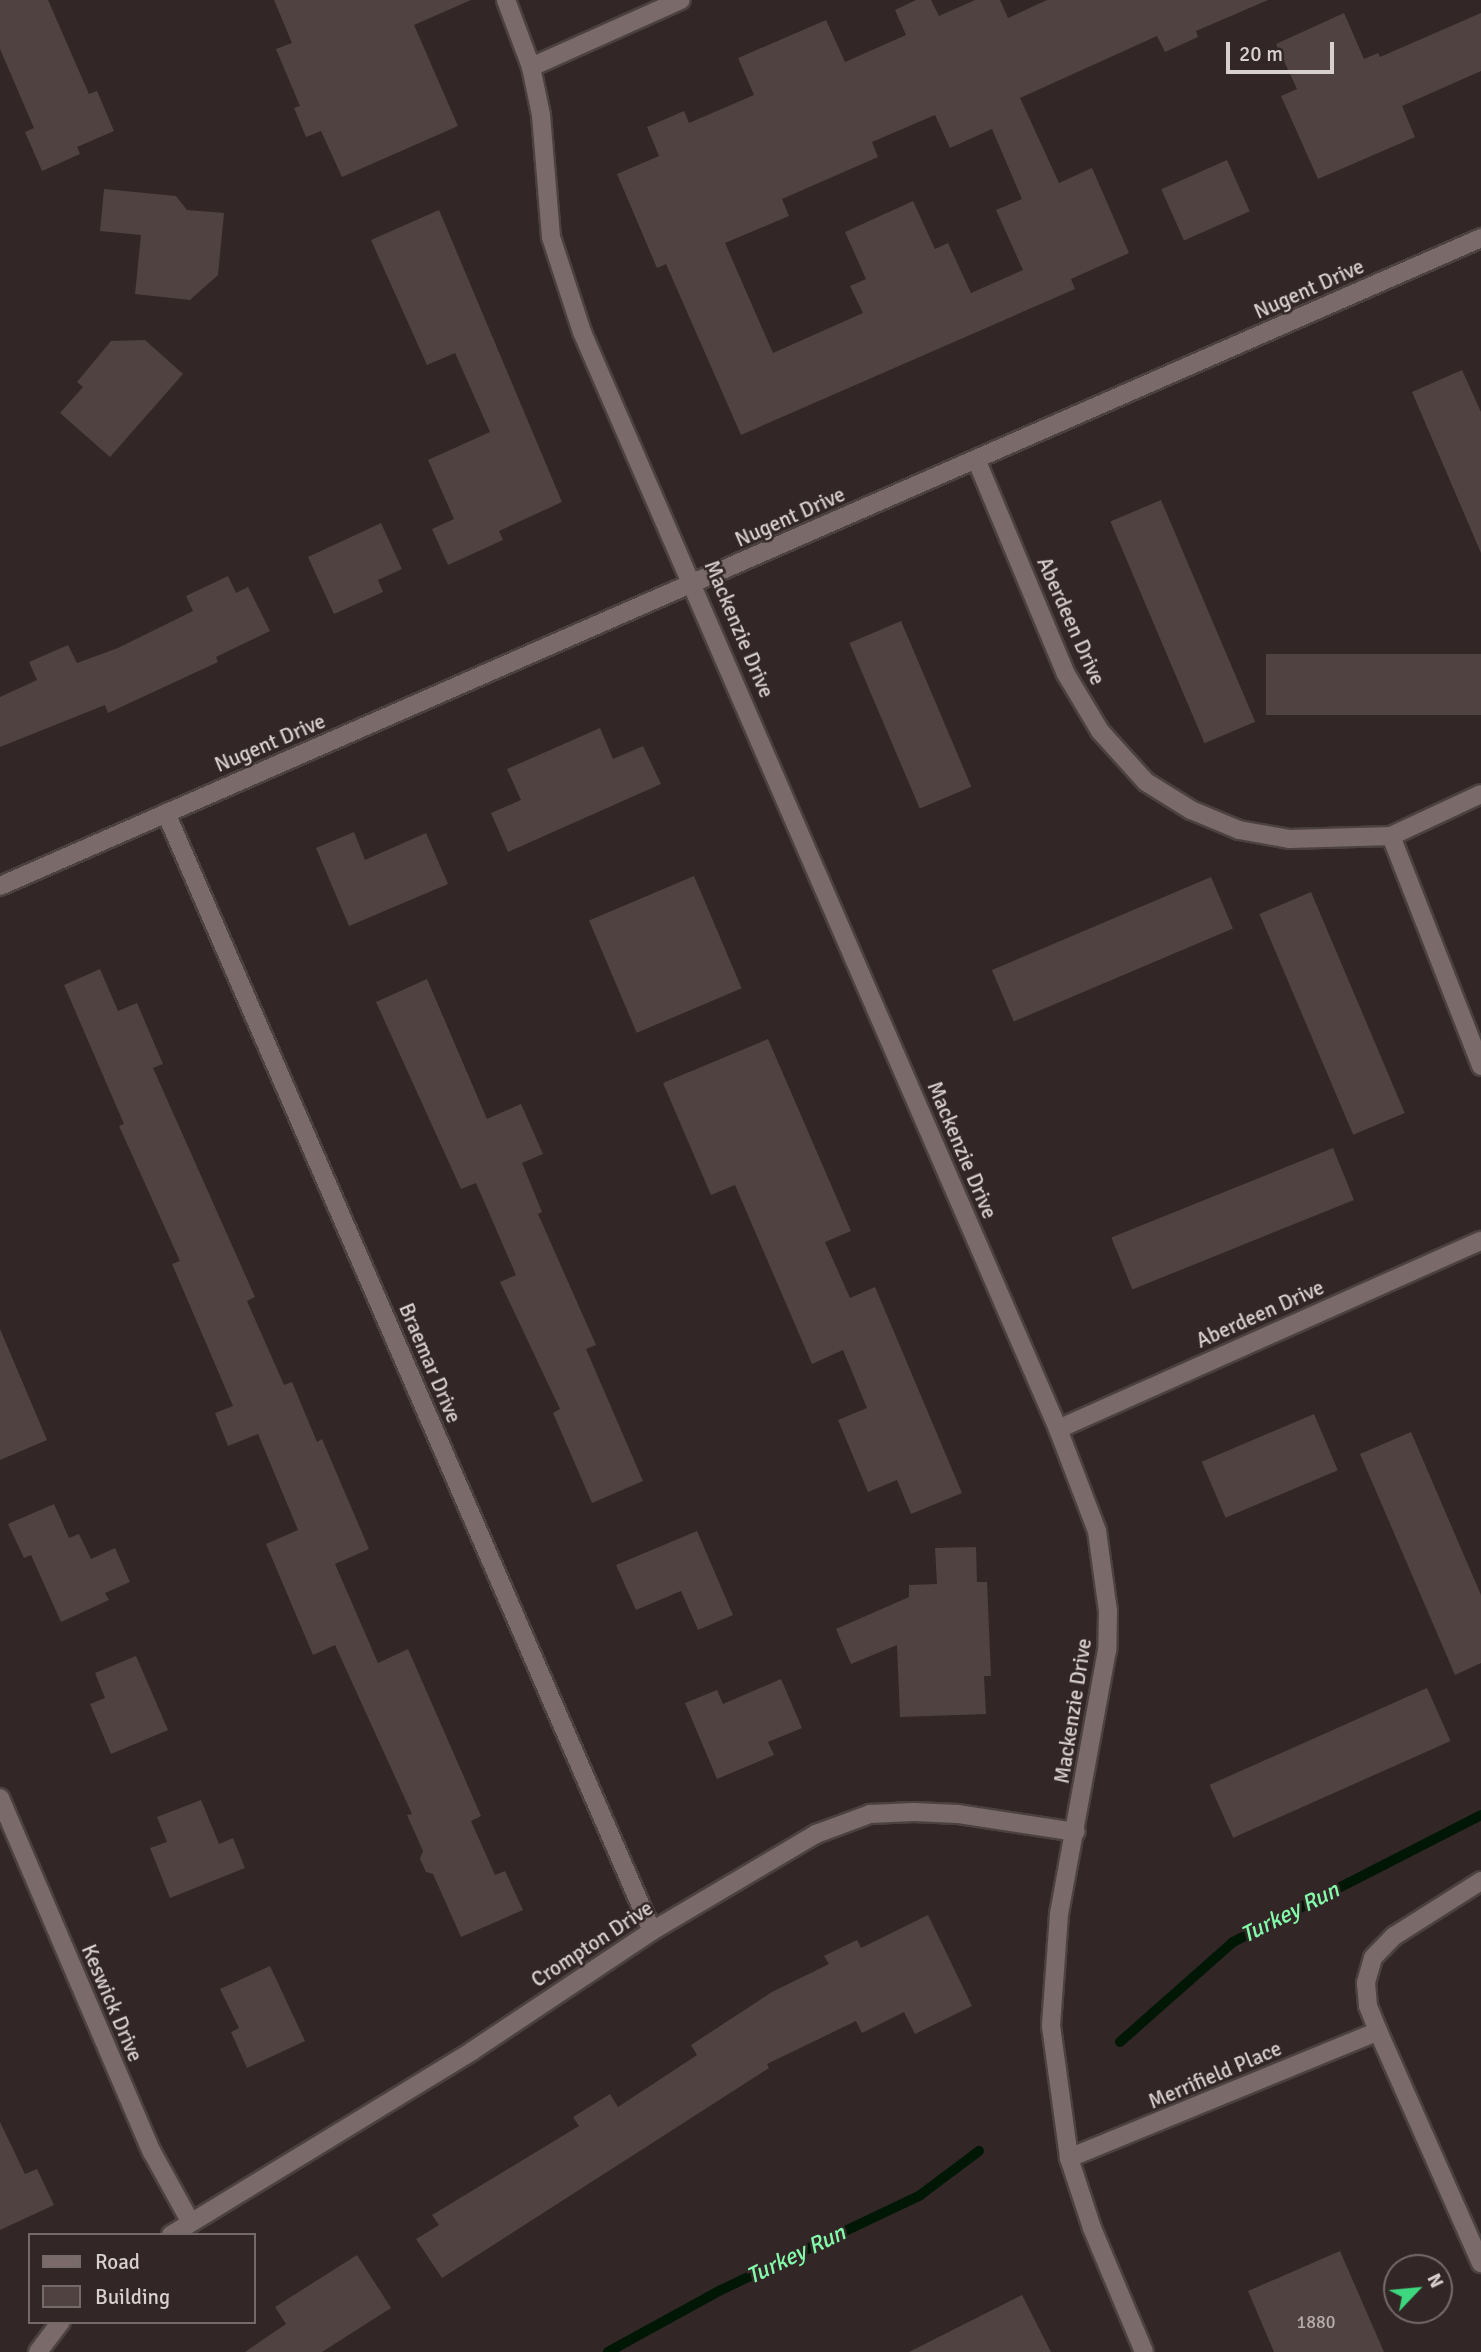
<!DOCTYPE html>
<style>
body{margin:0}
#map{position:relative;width:1481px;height:2352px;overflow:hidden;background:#332626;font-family:Signika,sans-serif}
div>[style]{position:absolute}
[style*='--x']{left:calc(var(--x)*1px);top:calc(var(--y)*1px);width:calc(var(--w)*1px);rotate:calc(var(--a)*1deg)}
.stream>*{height:10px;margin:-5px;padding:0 5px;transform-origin:5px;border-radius:5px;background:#001706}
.building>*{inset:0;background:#504241;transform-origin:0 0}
.roads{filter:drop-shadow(2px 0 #4c4141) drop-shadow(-2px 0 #4c4141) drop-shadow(0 2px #4c4141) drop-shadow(0 -2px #4c4141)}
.minor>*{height:18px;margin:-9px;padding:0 9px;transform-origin:9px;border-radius:9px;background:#7a6b6a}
span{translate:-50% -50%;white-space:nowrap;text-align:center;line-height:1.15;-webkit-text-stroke:5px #332626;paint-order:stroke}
.number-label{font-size:18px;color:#b6acac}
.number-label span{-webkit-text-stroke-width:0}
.street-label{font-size:21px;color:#d8cfcf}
.water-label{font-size:23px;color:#82fcab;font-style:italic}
.legend{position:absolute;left:28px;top:2233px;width:228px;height:91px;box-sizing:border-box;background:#332626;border:2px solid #756a6a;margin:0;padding:9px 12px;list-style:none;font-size:21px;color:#d8cfcf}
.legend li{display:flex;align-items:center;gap:14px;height:35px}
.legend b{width:35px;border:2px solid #756a6a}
.north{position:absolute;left:1383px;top:2254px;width:70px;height:70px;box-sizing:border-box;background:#332626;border:2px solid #756a6a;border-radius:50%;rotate:64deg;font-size:19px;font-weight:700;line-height:28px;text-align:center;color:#d8cfcf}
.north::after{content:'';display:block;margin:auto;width:24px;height:32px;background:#3cd77e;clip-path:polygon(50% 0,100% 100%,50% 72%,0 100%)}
.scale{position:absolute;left:1226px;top:42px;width:108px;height:32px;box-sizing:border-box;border:4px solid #d8cfcf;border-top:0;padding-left:9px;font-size:21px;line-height:24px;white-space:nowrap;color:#d8cfcf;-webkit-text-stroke:5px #332626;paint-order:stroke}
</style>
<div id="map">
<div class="stream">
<i style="--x:1120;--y:2042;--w:151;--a:-41.5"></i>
<i style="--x:1233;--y:1942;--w:279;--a:-27.1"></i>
<i style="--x:608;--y:2352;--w:129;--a:-28.8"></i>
<i style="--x:721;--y:2290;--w:219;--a:-25.4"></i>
<i style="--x:919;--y:2196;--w:75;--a:-36.9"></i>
</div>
<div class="building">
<i style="clip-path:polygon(0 0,48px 0,89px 94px,97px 91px,114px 131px,77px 147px,80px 154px,42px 171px,25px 132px,34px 128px,0 49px)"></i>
<i style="clip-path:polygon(274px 0,471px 0,414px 25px,458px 126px,342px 177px,321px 131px,306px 137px,294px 108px,300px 106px,276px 49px,292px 43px)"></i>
<i style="clip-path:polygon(evenodd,916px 0,931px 0,939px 16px,975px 0,1000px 0,1008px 18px,1047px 0,1268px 0,1196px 31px,1198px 37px,1165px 52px,1157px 36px,1020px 98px,1059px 183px,1092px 168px,1129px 253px,1071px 279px,1075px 289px,741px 435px,666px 264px,657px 268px,617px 174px,659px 156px,647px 127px,684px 111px,689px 123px,754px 95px,738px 58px,826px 20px,845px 62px,906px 35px,895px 10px,916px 0,935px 115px,950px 148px,992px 129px,1022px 199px,996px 210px,1023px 270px,971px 293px,948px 243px,935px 249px,913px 201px,845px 232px,866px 279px,850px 286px,863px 313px,773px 353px,725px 243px,789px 216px,782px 199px,878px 157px,872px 142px,935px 115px)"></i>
<i style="clip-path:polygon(1344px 13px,1364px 59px,1378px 53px,1380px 57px,1481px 13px,1481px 71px,1402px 106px,1415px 137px,1318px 179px,1281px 96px,1297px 89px,1276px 44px)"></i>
<i style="left:1227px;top:160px;width:56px;height:72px;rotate:66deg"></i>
<i style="clip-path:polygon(104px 189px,176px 196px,187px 210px,224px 213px,218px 275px,190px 300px,135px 294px,141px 235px,100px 231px)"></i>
<i style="clip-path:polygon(439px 210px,562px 502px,499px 531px,503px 540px,448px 565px,432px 529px,454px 519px,428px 460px,490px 432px,455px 353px,427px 365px,371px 240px)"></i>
<i style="clip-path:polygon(145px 340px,183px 374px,110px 457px,60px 413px,83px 387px,77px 382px,111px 341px)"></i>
<i style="clip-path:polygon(1462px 370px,1481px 412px,1481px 553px,1412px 392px)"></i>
<i style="left:1161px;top:500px;width:241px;height:55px;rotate:67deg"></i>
<i style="clip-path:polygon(381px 523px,402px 569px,378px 580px,383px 592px,334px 614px,308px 557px)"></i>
<i style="clip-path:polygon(228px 576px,236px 593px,248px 587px,270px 631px,216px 657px,218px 662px,108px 713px,105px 705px,0 747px,0 697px,37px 680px,29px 662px,68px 645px,77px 663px,118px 648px,193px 611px,186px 596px)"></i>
<i style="left:901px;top:621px;width:180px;height:56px;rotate:67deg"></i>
<i style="left:1481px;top:654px;width:61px;height:215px;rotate:90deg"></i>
<i style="clip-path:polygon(600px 728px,613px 759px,643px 746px,661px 784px,508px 852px,491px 813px,521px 800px,507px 769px)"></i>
<i style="clip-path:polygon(354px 832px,365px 860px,426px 833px,448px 884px,349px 926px,316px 848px)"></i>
<i style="left:694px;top:876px;width:122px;height:114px;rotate:67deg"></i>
<i style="left:1211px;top:877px;width:56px;height:238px;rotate:67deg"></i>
<i style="left:1311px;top:892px;width:240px;height:56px;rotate:67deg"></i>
<i style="clip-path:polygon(100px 969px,118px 1011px,137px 1003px,163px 1064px,153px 1068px,255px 1297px,247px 1301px,284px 1385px,292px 1382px,317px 1442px,322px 1439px,369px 1549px,335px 1564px,378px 1663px,408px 1649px,481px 1816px,471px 1821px,495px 1875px,505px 1871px,523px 1910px,461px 1937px,433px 1874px,426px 1872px,420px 1859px,423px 1851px,407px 1815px,412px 1814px,335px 1645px,313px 1655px,266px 1544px,298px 1530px,258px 1434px,228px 1446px,215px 1413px,233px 1406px,172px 1264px,180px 1261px,119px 1126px,124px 1124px,64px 985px)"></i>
<i style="clip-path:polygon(427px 979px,487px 1119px,521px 1104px,543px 1154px,522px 1163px,542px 1212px,538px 1214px,596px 1345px,586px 1349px,643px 1481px,592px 1503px,553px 1413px,560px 1409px,500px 1282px,516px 1275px,476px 1183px,461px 1189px,376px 1002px)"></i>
<i style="clip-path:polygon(768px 1039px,851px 1231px,825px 1242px,850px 1298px,875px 1287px,962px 1493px,911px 1514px,897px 1480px,868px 1492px,838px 1420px,867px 1408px,843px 1350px,812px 1364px,735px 1185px,711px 1195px,663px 1083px)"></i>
<i style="left:1333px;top:1148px;width:56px;height:239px;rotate:68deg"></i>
<i style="clip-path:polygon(0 1329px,47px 1440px,0 1460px)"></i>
<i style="left:1314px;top:1414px;width:61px;height:122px;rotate:67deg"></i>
<i style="clip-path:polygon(1411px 1432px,1481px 1595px,1481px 1663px,1455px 1675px,1360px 1454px)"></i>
<i style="clip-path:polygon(54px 1504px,69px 1538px,79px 1534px,91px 1559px,115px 1548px,130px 1582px,105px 1593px,109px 1600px,61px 1622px,31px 1555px,24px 1558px,8px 1524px)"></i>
<i style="clip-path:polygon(697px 1531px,733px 1615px,698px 1630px,681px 1591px,636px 1610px,616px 1565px)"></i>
<i style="clip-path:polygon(976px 1547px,977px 1582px,987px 1582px,991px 1676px,984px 1676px,986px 1714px,900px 1717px,897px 1645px,851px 1664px,836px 1629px,909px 1597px,909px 1585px,937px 1584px,935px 1548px)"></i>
<i style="clip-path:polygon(136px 1656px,168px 1730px,111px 1754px,90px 1704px,105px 1698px,95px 1673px)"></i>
<i style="clip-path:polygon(781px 1679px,802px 1728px,768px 1742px,774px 1755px,717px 1779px,685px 1703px,717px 1690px,723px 1704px)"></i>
<i style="left:1427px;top:1688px;width:58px;height:238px;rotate:66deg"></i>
<i style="clip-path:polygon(201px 1800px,219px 1844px,233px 1838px,245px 1868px,170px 1898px,150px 1848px,167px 1842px,157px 1817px)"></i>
<i style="clip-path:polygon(928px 1915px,972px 2006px,915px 2034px,904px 2012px,862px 2033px,856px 2021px,767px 2064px,769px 2068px,442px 2278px,416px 2239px,439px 2225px,432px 2215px,579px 2126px,573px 2117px,610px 2094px,618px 2107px,697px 2055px,691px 2045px,772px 1992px,829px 1964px,824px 1956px,857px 1940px,861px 1948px)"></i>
<i style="clip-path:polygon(270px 1966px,305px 2041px,247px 2068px,231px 2032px,239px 2028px,220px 1989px)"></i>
<i style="clip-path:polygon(0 2122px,25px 2174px,37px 2169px,54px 2205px,0 2230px)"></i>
<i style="clip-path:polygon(1340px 2251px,1384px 2352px,1274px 2352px,1248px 2291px)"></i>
<i style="clip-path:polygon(357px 2255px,391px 2308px,322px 2352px,245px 2352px,286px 2324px,275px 2307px)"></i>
<i style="clip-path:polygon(1022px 2295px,1051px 2352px,909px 2352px)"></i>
</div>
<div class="roads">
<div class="minor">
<i style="--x:506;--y:0;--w:72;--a:69.5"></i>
<i style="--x:531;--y:67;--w:49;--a:78.2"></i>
<i style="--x:541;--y:115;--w:122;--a:85.3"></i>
<i style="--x:551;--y:237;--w:100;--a:71.9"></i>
<i style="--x:582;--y:332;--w:1196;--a:66.54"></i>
<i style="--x:1058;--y:1429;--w:109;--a:69.1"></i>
<i style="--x:1097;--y:1531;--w:81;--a:82.2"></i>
<i style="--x:1108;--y:1611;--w:39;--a:91"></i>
<i style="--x:1107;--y:1650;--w:268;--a:100.3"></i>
<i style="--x:1059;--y:1914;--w:112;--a:94.1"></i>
<i style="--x:1051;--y:2026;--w:133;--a:82.2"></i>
<i style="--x:1069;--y:2158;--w:74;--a:71.8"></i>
<i style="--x:1092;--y:2228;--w:134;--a:67.2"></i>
<i style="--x:531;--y:67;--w:164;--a:-24.1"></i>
<i style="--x:976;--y:459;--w:233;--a:67.3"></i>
<i style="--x:1066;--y:674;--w:66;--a:59.2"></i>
<i style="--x:1100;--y:731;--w:69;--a:48"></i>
<i style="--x:1146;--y:782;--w:53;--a:31.9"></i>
<i style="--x:1191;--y:810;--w:52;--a:22.6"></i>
<i style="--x:1239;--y:830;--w:52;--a:10"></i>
<i style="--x:1290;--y:839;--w:101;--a:-1.7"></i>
<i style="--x:1391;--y:836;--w:247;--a:68.6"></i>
<i style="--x:166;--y:813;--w:1219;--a:66.51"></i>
<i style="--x:1391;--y:836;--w:99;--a:-25"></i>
<i style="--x:0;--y:886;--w:1617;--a:-23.63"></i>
<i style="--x:1058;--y:1429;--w:463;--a:-24"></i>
<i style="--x:0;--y:1798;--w:385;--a:66.8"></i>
<i style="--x:152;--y:2152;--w:79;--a:61.2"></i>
<i style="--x:1481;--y:1881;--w:103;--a:147.7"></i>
<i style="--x:1394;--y:1936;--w:30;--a:134"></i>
<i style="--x:1373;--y:1958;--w:26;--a:106"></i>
<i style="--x:1366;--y:1983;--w:23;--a:85"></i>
<i style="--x:1368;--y:2006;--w:27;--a:68"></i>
<i style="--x:1378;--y:2031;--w:254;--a:66.1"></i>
<i style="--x:1069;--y:2158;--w:334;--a:-22.3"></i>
<i style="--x:171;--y:2235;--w:353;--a:-31.4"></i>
<i style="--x:472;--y:2051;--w:216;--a:-33.7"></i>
<i style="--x:652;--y:1931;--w:191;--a:-30.6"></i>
<i style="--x:816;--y:1834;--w:58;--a:-20.3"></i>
<i style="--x:870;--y:1814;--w:44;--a:-2.6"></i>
<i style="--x:914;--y:1812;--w:44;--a:2.6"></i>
<i style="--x:958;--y:1814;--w:119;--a:8.7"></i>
<i style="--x:38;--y:2352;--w:38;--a:-53"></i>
</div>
</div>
<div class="number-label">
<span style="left:1316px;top:2322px">1880</span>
</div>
<div class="street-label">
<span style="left:1309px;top:289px;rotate:-24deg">Nugent Drive</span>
<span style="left:790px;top:517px;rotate:-24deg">Nugent Drive</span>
<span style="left:1071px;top:621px;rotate:66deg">Aberdeen Drive</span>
<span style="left:739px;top:629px;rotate:67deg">Mackenzie Drive</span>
<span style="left:270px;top:743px;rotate:-23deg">Nugent Drive</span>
<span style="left:962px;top:1150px;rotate:67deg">Mackenzie Drive</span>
<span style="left:1260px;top:1314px;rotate:-24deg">Aberdeen Drive</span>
<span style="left:430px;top:1363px;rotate:67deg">Braemar Drive</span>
<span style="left:1073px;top:1711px;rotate:-81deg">Mackenzie Drive</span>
<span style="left:592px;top:1944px;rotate:-33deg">Crompton Drive</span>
<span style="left:112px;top:2003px;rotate:67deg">Keswick Drive</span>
<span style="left:1215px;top:2075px;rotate:-23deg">Merrifield Place</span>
</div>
<div class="water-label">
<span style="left:1290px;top:1913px;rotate:-27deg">Turkey Run</span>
<span style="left:796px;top:2255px;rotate:-26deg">Turkey Run</span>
</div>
<ul class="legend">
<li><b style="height:9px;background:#7a6b6a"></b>Road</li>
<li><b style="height:19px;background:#504241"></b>Building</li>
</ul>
<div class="north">N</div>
<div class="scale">20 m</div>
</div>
